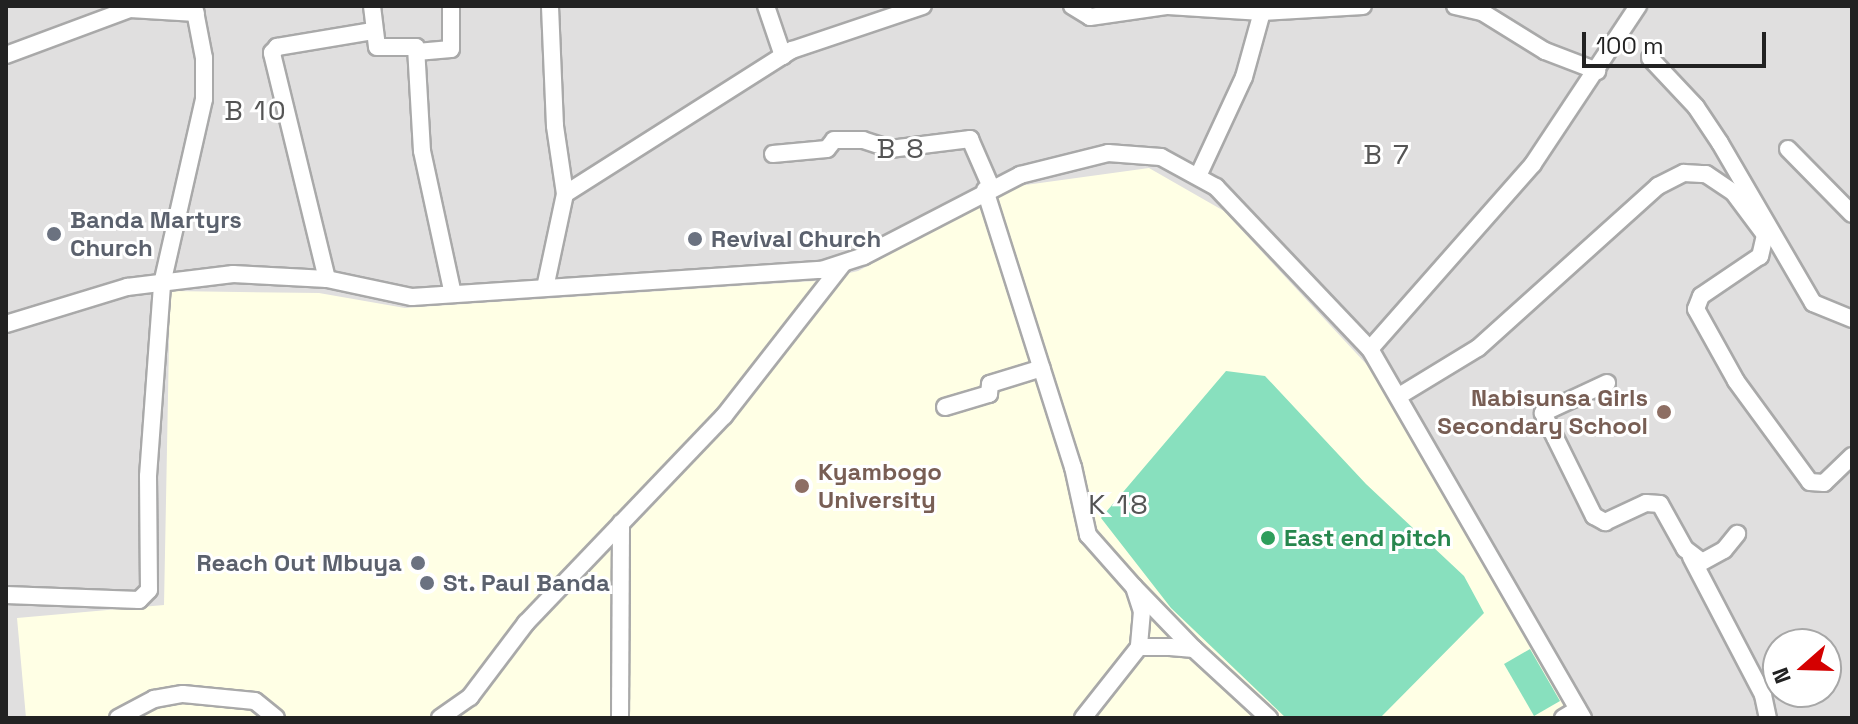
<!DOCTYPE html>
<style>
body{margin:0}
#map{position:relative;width:1858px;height:724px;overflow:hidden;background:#f2efe9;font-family:"Space Grotesk",sans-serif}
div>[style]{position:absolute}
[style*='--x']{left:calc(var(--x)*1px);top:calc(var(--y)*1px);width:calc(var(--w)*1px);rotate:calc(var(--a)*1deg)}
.residential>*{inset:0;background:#e0dfdf}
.education>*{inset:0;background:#ffffe5}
.pitch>*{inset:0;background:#88e0be;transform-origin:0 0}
.roads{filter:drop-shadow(2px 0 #a9a9a9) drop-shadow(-2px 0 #a9a9a9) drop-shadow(0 2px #a9a9a9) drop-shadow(0 -2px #a9a9a9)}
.minor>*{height:16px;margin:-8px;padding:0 8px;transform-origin:8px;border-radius:8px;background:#fff}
.dots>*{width:22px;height:22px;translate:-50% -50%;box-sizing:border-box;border:4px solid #fff;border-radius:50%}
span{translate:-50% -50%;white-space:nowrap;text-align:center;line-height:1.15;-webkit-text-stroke:6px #fff;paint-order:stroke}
.worship-label{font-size:24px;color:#5b616d;font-weight:700}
.left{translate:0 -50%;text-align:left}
.right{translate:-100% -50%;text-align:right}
.education-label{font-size:24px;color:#785e54;font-weight:700}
.leisure-label{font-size:24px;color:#27864d;font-weight:700}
.quarter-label{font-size:28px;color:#555;letter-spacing:2px}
.frame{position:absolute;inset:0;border:8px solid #222;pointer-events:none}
.north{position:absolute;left:1762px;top:628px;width:80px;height:80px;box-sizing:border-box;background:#fff;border:2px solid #a7a7a7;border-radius:50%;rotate:250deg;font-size:22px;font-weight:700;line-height:32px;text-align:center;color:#222}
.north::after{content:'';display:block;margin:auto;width:28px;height:36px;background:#d40000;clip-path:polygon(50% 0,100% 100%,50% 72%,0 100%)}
.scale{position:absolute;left:1582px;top:32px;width:184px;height:36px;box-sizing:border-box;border:4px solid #222;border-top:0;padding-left:10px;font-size:24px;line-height:28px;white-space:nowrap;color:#222;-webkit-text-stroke:6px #fff;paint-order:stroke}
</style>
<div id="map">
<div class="residential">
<i style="clip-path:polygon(evenodd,6px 6px,1852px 6px,1852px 718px,6px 718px,6px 6px,1778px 644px,1826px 644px,1826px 692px,1778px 692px,1778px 644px)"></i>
</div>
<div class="education">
<i style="clip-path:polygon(1149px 168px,1224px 211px,1369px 367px,1572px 718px,26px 718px,17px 618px,164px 605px,170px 291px,319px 293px,405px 308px,815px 281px,858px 271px,1018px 186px)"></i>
</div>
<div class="pitch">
<i style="clip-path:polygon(1226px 371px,1265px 376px,1366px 484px,1464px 576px,1484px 613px,1380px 718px,1286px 718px,1171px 608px,1101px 518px)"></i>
<i style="left:1530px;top:649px;width:60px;height:30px;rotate:60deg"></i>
</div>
<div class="roads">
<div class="minor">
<i style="--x:372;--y:6;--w:41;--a:83"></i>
<i style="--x:377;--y:47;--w:39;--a:0"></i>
<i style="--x:416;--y:47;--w:104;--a:86.7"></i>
<i style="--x:422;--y:151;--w:146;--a:77.8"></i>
<i style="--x:766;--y:6;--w:53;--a:71.2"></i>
<i style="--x:1072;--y:6;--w:21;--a:31"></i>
<i style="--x:1090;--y:17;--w:77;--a:-8.2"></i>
<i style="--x:1168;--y:6;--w:94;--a:3.7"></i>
<i style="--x:1262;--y:12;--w:101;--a:-3.4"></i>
<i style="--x:1455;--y:6;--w:28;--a:13"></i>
<i style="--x:1482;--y:12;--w:74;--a:31.8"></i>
<i style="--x:1545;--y:51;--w:56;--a:21"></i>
<i style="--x:417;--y:52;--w:34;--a:-5"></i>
<i style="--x:451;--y:49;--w:43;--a:-90"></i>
<i style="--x:6;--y:55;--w:132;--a:-20.4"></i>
<i style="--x:130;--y:9;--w:66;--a:3.5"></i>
<i style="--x:1650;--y:58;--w:67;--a:46.8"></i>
<i style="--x:1696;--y:107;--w:43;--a:56.3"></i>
<i style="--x:1720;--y:143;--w:185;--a:59.8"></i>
<i style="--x:1813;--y:303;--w:42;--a:22.3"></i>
<i style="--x:1788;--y:149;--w:91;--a:45.4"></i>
<i style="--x:773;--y:154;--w:54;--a:-5.3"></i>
<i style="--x:827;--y:149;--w:11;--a:-52"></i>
<i style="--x:834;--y:140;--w:29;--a:0"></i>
<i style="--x:863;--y:140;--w:28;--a:18"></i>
<i style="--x:890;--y:149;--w:81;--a:-7.1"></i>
<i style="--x:970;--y:139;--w:52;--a:66.4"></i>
<i style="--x:1199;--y:174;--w:107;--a:-65.1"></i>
<i style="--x:1244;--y:77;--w:67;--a:-74.5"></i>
<i style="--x:985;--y:190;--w:291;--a:72.4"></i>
<i style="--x:1073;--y:467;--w:70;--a:77.6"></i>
<i style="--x:1088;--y:535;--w:69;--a:48.5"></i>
<i style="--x:1134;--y:587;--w:25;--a:72"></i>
<i style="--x:1142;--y:611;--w:36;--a:95"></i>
<i style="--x:565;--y:194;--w:269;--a:-32.4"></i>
<i style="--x:792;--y:50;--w:138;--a:-18.6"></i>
<i style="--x:327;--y:279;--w:233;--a:-103.7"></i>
<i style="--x:272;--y:53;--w:8;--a:-50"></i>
<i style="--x:277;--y:47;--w:97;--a:-9.5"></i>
<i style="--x:545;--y:288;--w:96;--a:-78"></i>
<i style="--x:565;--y:194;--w:69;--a:-98.4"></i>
<i style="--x:555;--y:126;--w:120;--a:-92.4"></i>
<i style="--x:6;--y:324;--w:127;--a:-17"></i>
<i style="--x:127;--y:287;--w:107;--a:-7"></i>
<i style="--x:233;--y:274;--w:94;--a:3"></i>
<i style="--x:327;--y:279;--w:87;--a:12"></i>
<i style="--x:412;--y:297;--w:410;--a:-3.8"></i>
<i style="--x:821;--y:270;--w:45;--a:-18"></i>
<i style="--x:864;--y:256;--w:176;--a:-27.4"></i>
<i style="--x:1020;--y:175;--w:91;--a:-14"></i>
<i style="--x:1108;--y:153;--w:53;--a:4.3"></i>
<i style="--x:1161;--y:157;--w:63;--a:28.6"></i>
<i style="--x:1216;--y:187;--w:224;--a:46.5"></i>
<i style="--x:1370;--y:349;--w:426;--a:60"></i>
<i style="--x:1370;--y:349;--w:247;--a:-48.6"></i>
<i style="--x:1533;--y:164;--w:190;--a:-56.4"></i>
<i style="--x:1607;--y:383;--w:71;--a:154.9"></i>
<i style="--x:1543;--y:413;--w:115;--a:63.7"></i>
<i style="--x:1594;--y:516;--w:13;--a:29"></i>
<i style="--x:1605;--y:522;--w:45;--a:-24.9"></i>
<i style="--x:1646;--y:503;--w:14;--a:4"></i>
<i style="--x:1660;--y:504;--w:51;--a:60.9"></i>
<i style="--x:1685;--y:549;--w:21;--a:37"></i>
<i style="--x:1702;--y:562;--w:25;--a:-29"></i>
<i style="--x:1724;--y:550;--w:21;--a:-51"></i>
<i style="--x:1399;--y:396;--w:92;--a:-31.3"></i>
<i style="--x:1478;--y:348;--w:242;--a:-42"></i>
<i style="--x:1658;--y:186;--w:29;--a:-27"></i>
<i style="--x:1684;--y:173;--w:22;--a:3"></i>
<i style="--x:1706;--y:174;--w:32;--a:34"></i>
<i style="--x:1733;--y:192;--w:54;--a:53.3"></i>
<i style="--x:1765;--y:235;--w:22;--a:103"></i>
<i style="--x:1760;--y:256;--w:71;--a:145.9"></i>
<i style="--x:1701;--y:296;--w:14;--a:111"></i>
<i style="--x:1696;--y:309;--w:82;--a:60.9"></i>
<i style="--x:1736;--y:381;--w:125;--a:53.8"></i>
<i style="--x:1810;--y:482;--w:14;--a:4"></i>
<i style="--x:1824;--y:483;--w:39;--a:-44"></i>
<i style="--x:945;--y:407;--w:46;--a:-16.5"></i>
<i style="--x:989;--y:394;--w:10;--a:-84"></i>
<i style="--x:990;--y:384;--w:54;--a:-17.1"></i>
<i style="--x:1691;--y:557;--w:156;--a:62.4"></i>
<i style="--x:1763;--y:695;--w:24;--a:78"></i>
<i style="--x:1135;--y:588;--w:85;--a:46"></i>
<i style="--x:6;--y:595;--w:133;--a:2.2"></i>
<i style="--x:139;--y:600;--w:14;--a:-45"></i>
<i style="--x:149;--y:590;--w:114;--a:-90.5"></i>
<i style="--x:148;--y:476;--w:193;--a:-85.8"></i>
<i style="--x:162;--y:284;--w:190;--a:-77.2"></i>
<i style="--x:204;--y:99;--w:41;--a:-90"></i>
<i style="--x:204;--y:58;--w:53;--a:-100.9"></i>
<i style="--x:118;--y:718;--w:41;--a:-27.8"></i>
<i style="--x:154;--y:699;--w:29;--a:-10"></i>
<i style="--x:183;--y:694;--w:72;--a:5.6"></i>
<i style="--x:255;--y:701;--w:27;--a:39"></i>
<i style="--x:440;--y:718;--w:37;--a:-35"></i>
<i style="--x:470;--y:697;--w:93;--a:-52.9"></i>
<i style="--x:526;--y:623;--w:286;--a:-46.3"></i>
<i style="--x:724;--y:416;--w:192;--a:-52"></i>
<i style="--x:620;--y:718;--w:195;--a:-89.7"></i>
<i style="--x:1083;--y:718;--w:90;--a:-51.7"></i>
<i style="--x:1139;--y:647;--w:31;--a:0"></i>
<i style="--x:1170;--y:647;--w:24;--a:5"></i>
<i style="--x:1194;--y:649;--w:102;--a:42.6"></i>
<i style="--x:1563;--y:718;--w:17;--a:-31"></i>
</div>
</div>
<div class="dots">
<i style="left:54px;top:234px;background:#6b7280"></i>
<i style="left:695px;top:239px;background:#6b7280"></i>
<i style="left:1664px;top:412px;background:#8d6e63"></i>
<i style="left:802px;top:486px;background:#8d6e63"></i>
<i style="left:1268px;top:538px;background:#2e9e5b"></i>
<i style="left:418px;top:563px;background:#6b7280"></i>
<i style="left:427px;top:583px;background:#6b7280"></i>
</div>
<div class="worship-label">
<span class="left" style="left:70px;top:234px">Banda Martyrs<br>Church</span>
<span class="left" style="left:711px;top:239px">Revival Church</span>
<span class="right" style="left:402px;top:563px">Reach Out Mbuya</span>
<span class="left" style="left:443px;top:583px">St. Paul Banda</span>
</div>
<div class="education-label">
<span class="right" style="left:1648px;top:412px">Nabisunsa Girls<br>Secondary School</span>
<span class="left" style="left:818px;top:486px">Kyambogo<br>University</span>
</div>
<div class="leisure-label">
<span class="left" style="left:1284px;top:538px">East end pitch</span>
</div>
<div class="quarter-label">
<span style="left:256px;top:110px">B 10</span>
<span style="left:901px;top:148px">B 8</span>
<span style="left:1387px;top:154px">B 7</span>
<span style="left:1119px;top:504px">K 18</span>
</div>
<div class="frame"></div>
<div class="north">N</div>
<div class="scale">100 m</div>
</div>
